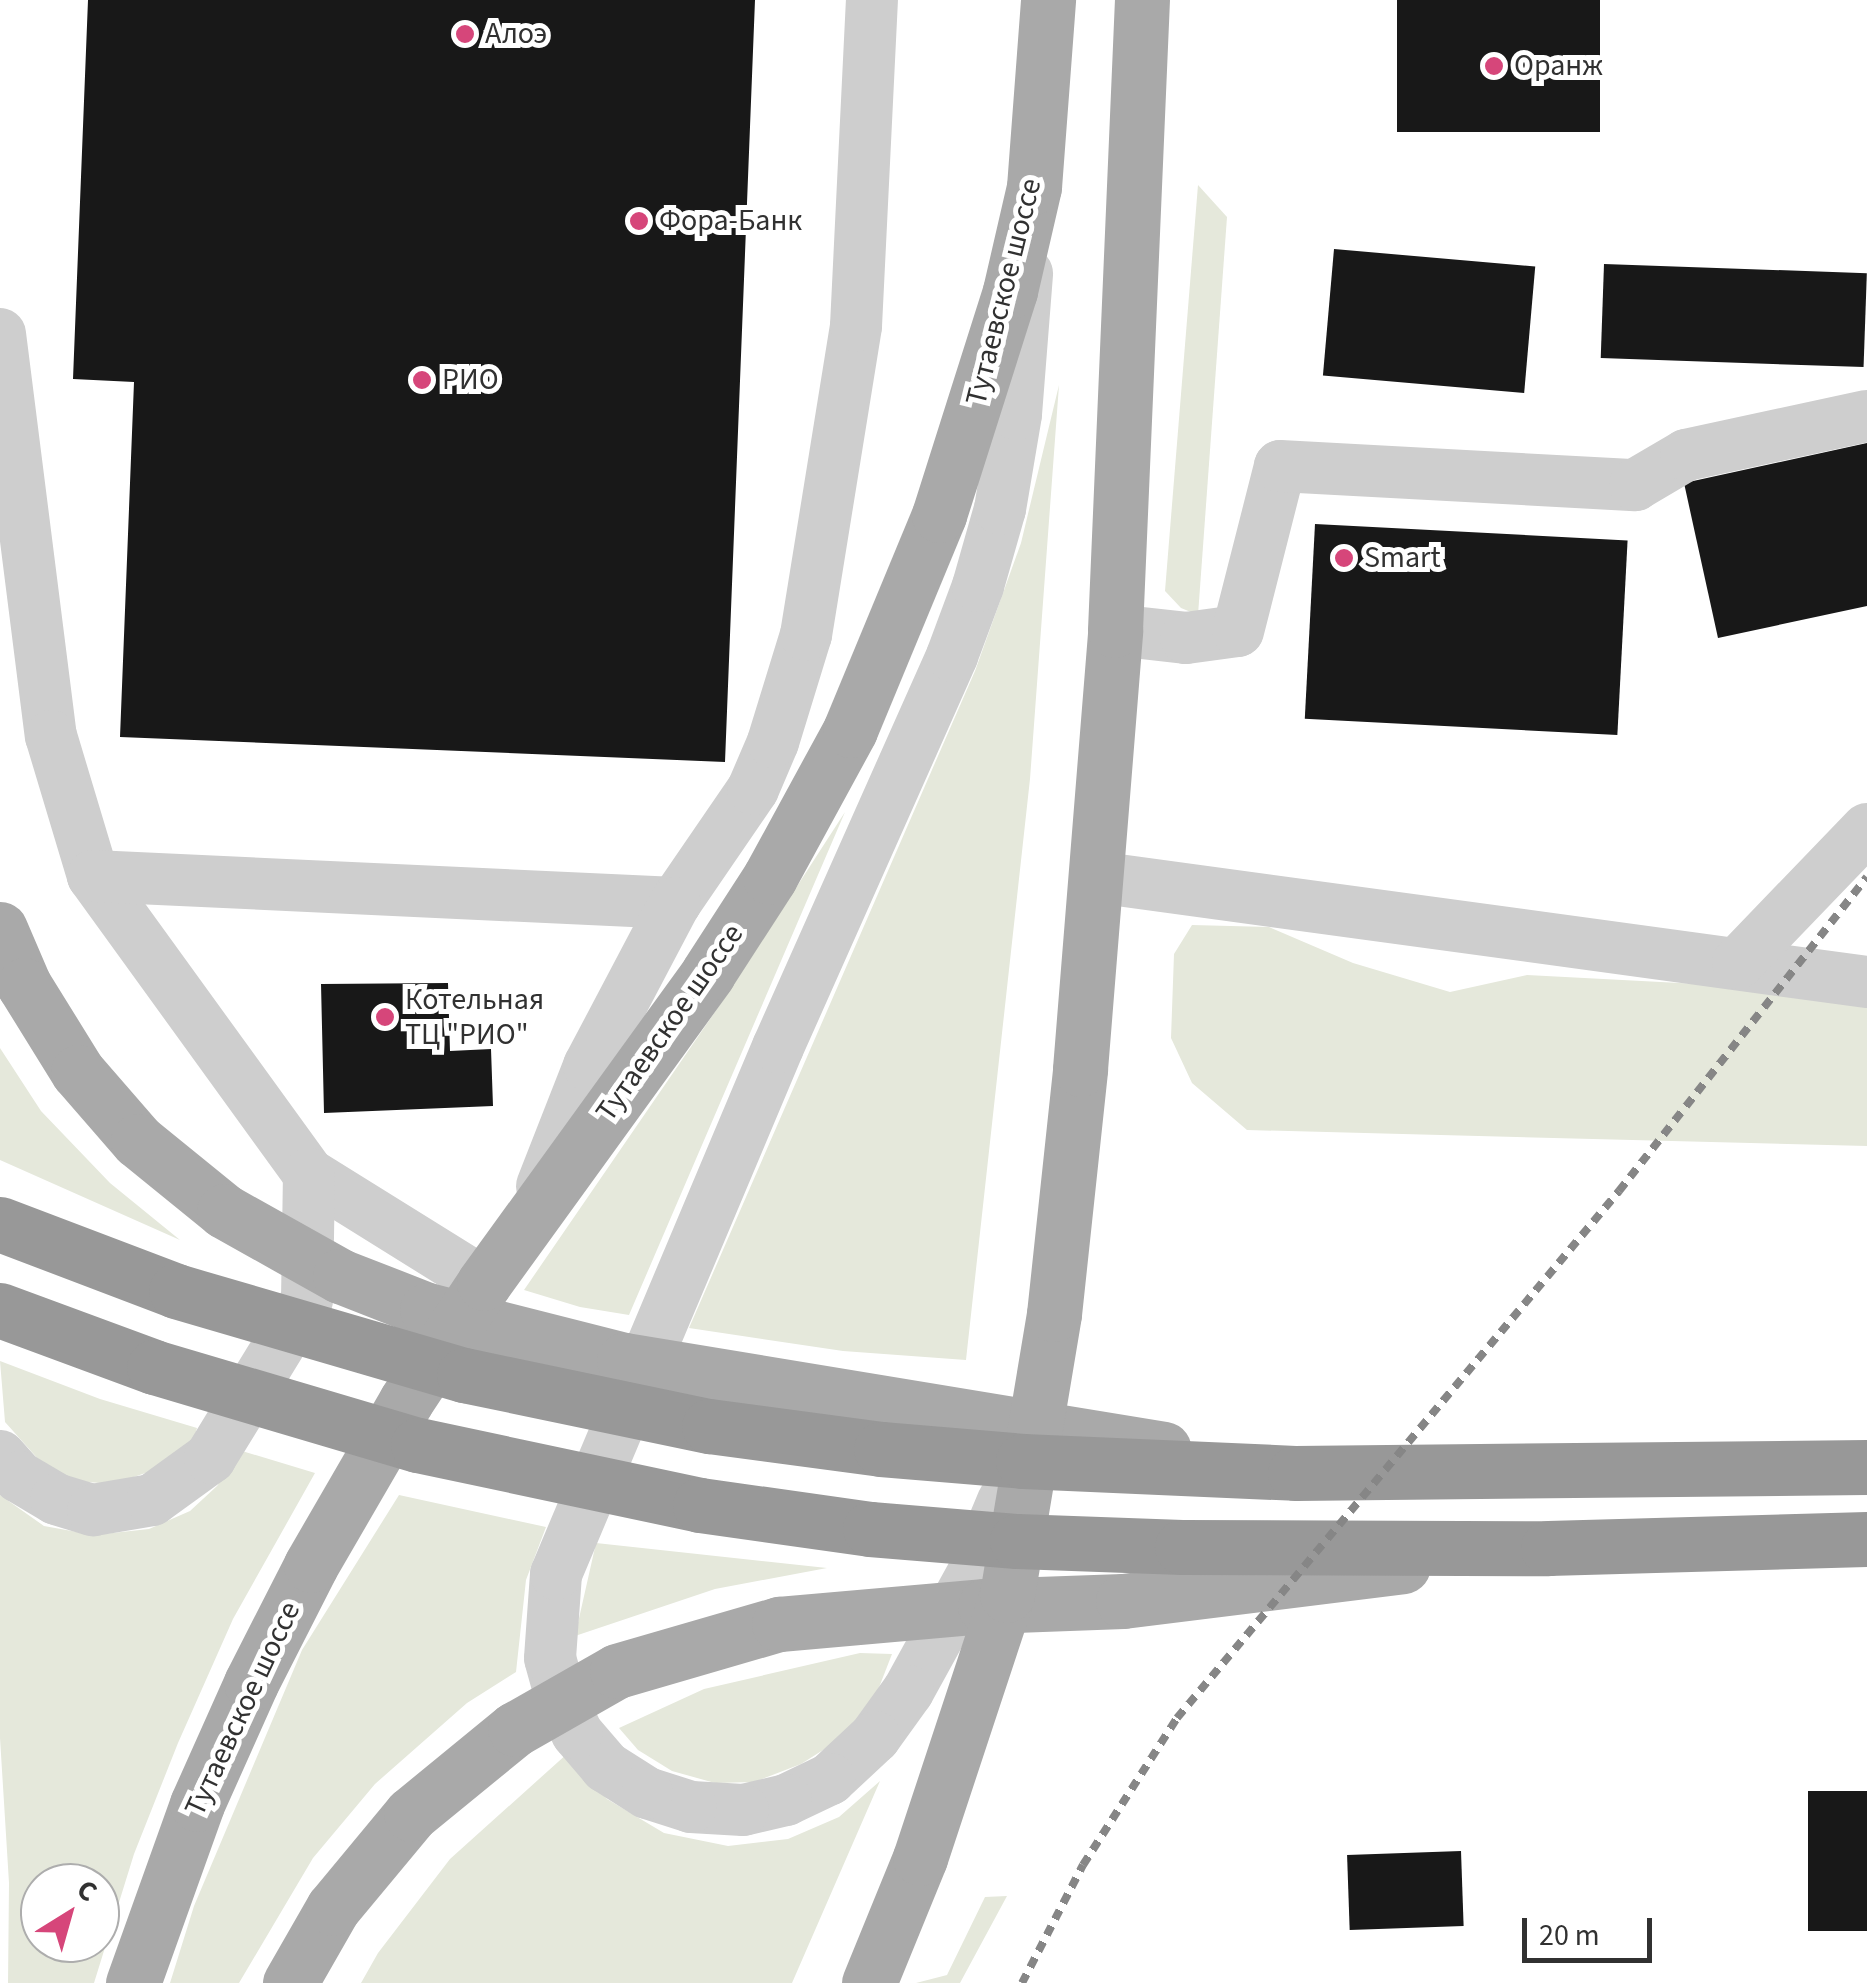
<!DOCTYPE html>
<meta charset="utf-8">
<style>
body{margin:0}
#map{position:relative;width:1867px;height:1983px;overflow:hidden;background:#fff;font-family:"Source Sans 3",sans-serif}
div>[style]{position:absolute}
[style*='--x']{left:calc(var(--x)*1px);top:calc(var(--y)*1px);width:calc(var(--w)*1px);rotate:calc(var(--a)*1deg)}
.green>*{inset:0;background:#e5e8db}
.building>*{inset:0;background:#181818;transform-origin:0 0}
.minor>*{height:52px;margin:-26px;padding:0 26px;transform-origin:26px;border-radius:26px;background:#cecece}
.major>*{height:55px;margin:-27.5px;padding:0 27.5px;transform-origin:27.5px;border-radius:27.5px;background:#a9a9a9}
.highway>*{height:55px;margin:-27.5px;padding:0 27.5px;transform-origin:27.5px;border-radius:27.5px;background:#989898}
.rail>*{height:8px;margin-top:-4px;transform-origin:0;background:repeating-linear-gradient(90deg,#868686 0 10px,transparent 0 18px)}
.dots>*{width:28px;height:28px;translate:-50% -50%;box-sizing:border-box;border:5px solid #fff;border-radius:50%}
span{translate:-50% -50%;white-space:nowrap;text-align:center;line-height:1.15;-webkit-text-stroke:10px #fff;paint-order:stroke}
.poi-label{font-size:30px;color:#313131}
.left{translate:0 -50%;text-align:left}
.street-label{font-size:30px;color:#313131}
.north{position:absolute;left:20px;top:1863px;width:100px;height:100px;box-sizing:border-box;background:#fff;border:2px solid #adadad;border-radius:50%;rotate:37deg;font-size:28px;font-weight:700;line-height:40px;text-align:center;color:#313131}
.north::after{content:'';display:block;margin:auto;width:35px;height:45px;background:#d6467a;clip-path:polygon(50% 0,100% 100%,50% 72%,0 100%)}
.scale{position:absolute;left:1522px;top:1918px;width:130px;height:45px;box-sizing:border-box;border:5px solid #313131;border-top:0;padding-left:12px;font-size:30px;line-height:35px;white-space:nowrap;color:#313131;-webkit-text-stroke:8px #fff;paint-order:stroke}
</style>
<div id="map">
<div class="green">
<i style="clip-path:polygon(1198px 185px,1227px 217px,1198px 615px,1181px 608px,1165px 591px)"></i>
<i style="clip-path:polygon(1059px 385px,1030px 779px,966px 1360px,843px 1351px,689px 1328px,975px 671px,1021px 543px)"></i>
<i style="clip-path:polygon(845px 812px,629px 1315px,580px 1307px,524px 1290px,730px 990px)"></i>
<i style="clip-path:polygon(1192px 925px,1269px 927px,1353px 963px,1450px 992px,1527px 975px,1756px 987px,1867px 1003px,1867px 1146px,1247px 1130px,1192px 1083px,1171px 1038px,1174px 954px)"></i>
<i style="clip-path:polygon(0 1048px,41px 1111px,110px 1183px,180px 1240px,0 1160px)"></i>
<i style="clip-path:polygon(0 1361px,100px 1399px,197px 1428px,193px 1442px,151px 1471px,114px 1484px,74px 1481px,47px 1469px,5px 1422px)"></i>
<i style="clip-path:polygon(evenodd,242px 1451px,315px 1473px,233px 1619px,178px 1743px,134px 1854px,94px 1983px,8px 1983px,9px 1883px,0 1738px,0 1495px,44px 1526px,94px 1535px,149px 1529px,190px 1511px,217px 1486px,242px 1451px,40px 1883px,100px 1883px,100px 1943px,40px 1943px,40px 1883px)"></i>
<i style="clip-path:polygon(399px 1495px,546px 1527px,526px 1580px,516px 1672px,467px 1703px,375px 1784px,313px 1858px,239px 1983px,170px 1983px,194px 1906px,302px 1650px)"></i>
<i style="clip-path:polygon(596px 1543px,827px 1568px,715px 1589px,575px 1636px)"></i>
<i style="clip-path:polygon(860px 1653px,892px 1654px,878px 1690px,842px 1738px,801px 1764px,754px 1782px,715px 1783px,672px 1771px,638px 1750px,619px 1728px,704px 1689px)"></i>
<i style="clip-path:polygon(568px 1753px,607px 1799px,664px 1833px,728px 1846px,788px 1839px,839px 1817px,880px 1781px,792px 1983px,361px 1983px,378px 1953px,450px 1859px)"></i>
<i style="clip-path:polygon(1007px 1896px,960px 1983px,916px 1983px,947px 1975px,985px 1897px)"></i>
</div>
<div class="building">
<i style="clip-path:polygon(88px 0,755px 0,725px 762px,120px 737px,134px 382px,73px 379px)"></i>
<i style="left:1397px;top:0;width:203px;height:132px"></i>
<i style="left:1334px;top:249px;width:202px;height:127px;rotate:5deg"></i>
<i style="left:1604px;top:264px;width:263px;height:94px;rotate:2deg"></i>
<i style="clip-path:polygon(1867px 443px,1867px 606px,1718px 638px,1684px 483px)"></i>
<i style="left:1315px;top:524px;width:313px;height:195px;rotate:3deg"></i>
<i style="clip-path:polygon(448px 983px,450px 1051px,491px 1049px,493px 1106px,324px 1113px,321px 984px)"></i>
<i style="left:1867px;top:1791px;width:140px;height:59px;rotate:90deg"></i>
<i style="left:1461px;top:1851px;width:75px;height:114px;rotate:88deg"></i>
</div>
<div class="minor">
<i style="--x:0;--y:334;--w:405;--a:82.8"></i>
<i style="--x:51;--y:736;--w:146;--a:73.3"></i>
<i style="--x:93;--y:876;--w:368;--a:54.1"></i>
<i style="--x:309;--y:1174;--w:206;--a:31.9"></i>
<i style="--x:1115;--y:630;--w:71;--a:6.4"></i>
<i style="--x:1186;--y:638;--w:52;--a:-7.7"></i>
<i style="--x:1238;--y:631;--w:170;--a:-75.7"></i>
<i style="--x:1280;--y:466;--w:356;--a:3.1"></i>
<i style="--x:1635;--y:485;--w:59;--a:-30.5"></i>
<i style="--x:1686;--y:455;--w:185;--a:-12.2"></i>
<i style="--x:93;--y:876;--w:583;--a:2.66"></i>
<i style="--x:675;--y:903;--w:138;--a:-55.6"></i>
<i style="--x:753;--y:789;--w:51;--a:-66.9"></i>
<i style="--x:773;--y:742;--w:112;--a:-72.9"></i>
<i style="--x:806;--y:635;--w:313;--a:-80.8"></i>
<i style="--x:856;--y:326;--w:326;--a:-87.2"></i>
<i style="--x:1096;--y:877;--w:778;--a:7.76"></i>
<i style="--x:1738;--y:963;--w:186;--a:-46.1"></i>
<i style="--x:542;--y:1186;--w:129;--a:-68.6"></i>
<i style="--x:589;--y:1066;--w:184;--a:-62.2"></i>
<i style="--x:0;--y:1456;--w:28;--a:48"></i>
<i style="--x:19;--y:1477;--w:43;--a:30.7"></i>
<i style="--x:56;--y:1499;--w:39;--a:17"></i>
<i style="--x:93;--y:1510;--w:60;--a:-9.6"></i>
<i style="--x:152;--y:1500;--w:72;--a:-35.9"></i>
<i style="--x:210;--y:1458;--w:185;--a:-58.5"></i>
<i style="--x:307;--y:1300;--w:126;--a:-89.1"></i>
<i style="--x:1003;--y:1501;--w:78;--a:112.6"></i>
<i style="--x:973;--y:1573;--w:135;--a:118.8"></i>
<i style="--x:908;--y:1691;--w:57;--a:125.7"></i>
<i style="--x:875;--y:1737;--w:62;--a:137"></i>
<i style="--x:830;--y:1779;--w:49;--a:154.5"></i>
<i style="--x:786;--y:1800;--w:44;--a:166.9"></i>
<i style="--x:743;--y:1810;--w:52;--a:-176.7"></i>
<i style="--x:691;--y:1807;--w:46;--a:-162.3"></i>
<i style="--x:647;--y:1793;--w:49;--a:-147.6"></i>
<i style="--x:606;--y:1767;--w:45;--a:-130.5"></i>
<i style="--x:577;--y:1733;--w:38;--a:-115"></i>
<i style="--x:561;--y:1698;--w:41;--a:-105.4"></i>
<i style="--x:550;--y:1658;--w:84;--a:-85.9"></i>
<i style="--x:556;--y:1574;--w:572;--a:-67.16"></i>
<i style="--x:778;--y:1047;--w:428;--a:-66"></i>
<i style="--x:952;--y:656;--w:75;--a:-69.6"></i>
<i style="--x:978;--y:586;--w:80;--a:-74.1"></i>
<i style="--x:1000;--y:509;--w:96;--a:-80.4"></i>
<i style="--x:1016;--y:414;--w:141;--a:-85.5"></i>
</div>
<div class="major">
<i style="--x:0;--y:929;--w:61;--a:66.8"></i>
<i style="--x:24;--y:985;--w:102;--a:58.2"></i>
<i style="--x:78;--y:1072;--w:91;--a:49"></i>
<i style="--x:138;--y:1141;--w:111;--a:39.1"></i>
<i style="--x:224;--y:1211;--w:133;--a:29.3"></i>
<i style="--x:340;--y:1276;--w:93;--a:21.3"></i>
<i style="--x:427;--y:1310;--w:203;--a:14.2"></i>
<i style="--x:624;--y:1360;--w:547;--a:9.36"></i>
<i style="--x:133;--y:1983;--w:190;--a:-70.3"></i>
<i style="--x:197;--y:1804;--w:133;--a:-65.9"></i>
<i style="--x:251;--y:1683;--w:132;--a:-63"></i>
<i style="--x:311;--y:1565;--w:190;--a:-59.9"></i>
<i style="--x:406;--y:1401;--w:141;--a:-56.5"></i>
<i style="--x:484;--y:1283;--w:382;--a:-54.1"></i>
<i style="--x:708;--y:973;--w:114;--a:-57.1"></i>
<i style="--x:770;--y:877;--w:167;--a:-61.4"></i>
<i style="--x:850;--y:730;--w:233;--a:-67.5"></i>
<i style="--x:939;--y:515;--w:235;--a:-72.4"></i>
<i style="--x:1010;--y:291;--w:107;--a:-77"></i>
<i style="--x:1034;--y:187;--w:188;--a:-85.7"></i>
<i style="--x:290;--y:1983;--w:86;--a:-60.2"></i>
<i style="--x:333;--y:1908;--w:122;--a:-50.3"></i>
<i style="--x:411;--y:1814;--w:134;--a:-39.3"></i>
<i style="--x:515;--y:1729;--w:117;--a:-29.6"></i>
<i style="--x:617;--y:1671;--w:169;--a:-16.2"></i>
<i style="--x:779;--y:1624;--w:207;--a:-5"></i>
<i style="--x:985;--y:1606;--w:138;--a:-2.1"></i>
<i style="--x:1123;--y:1601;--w:282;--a:-7.1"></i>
<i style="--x:869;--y:1983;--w:135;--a:-67.8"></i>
<i style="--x:920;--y:1858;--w:277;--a:-71.7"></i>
<i style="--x:1007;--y:1595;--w:285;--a:-80.5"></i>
<i style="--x:1054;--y:1314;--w:246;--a:-83.9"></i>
<i style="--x:1080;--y:1069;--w:440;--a:-85.4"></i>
<i style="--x:1115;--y:630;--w:631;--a:-87.55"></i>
</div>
<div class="highway">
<i style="--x:0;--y:1224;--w:188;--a:20.8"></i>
<i style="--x:176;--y:1291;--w:300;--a:16.3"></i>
<i style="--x:464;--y:1375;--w:250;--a:11.8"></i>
<i style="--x:709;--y:1426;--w:174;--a:7.6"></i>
<i style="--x:881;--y:1449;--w:143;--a:4.8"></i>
<i style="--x:1023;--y:1461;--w:272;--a:2.5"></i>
<i style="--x:1295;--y:1473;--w:572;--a:-0.6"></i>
<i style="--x:0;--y:1310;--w:164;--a:20.3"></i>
<i style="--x:154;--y:1367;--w:275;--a:16.5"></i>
<i style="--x:418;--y:1445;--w:288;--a:12"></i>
<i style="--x:700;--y:1505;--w:172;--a:8"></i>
<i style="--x:870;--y:1529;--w:147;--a:4.7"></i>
<i style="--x:1017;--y:1541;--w:165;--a:2.1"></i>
<i style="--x:1182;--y:1547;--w:366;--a:0.2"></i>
<i style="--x:1548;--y:1548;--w:319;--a:-1.6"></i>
</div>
<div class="rail">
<i style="--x:1022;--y:1983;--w:133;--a:-62.7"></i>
<i style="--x:1083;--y:1865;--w:174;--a:-57.4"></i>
<i style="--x:1177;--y:1718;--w:688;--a:-50.01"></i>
<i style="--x:1619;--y:1191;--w:400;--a:-51.7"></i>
</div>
<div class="dots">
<i style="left:465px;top:34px;background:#d6467a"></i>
<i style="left:1494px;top:66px;background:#d6467a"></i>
<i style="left:639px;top:221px;background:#d6467a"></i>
<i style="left:422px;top:380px;background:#d6467a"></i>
<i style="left:1344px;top:558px;background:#d6467a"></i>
<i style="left:385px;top:1017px;background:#d6467a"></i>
</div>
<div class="poi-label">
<span class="left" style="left:485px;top:34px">Алоэ</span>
<span class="left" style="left:1514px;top:66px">Оранж</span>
<span class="left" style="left:659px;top:221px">Фора-Банк</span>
<span class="left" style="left:442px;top:380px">РИО</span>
<span class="left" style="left:1364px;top:558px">Smart</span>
<span class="left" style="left:405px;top:1017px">Котельная<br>ТЦ "РИО"</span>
</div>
<div class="street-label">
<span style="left:1004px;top:292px;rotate:-76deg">Тутаевское шоссе</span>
<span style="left:670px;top:1023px;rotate:-55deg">Тутаевское шоссе</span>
<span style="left:243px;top:1709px;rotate:-65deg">Тутаевское шоссе</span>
</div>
<div class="north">С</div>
<div class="scale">20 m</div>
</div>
